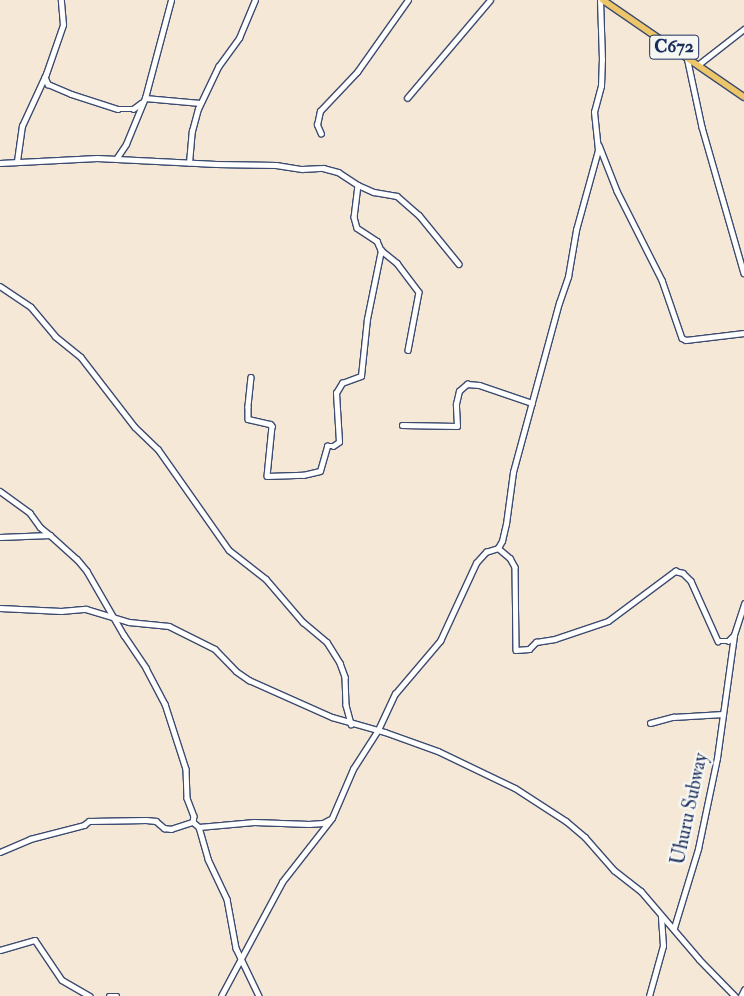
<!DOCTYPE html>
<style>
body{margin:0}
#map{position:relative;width:744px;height:996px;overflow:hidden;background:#f5e8d7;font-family:"IM FELL Double Pica",serif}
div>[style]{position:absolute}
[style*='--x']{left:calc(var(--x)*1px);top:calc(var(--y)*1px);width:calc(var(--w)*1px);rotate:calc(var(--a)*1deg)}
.roads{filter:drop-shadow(1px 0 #3c4b70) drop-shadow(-1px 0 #3c4b70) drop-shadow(0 1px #3c4b70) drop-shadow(0 -1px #3c4b70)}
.minor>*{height:4.5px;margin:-2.25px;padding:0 2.25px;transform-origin:2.25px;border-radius:2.25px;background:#fff}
.major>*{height:5.5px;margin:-2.75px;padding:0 2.75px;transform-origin:2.75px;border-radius:2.75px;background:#ecc669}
span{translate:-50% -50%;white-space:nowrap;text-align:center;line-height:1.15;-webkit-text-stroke:5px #f6f6f2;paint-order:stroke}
.shield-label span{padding:1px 4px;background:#f6f6f2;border:1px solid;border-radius:4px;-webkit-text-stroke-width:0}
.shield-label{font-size:18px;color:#1b2f5e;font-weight:700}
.street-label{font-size:19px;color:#1b2f5e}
</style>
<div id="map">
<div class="roads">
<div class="minor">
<i style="--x:687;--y:57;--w:72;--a:77.9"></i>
<i style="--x:702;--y:127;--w:152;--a:74"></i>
<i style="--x:699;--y:64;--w:57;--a:-37.9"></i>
<i style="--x:45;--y:77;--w:8;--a:67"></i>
<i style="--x:48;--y:84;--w:25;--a:23"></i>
<i style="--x:71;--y:94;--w:49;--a:17.7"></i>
<i style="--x:118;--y:109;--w:15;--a:0"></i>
<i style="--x:133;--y:109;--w:10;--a:-37"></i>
<i style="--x:145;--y:98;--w:55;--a:5.2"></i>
<i style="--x:407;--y:98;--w:128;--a:-49.7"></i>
<i style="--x:321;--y:134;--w:10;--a:-114"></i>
<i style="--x:317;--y:125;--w:14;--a:-78"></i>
<i style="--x:320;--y:111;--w:54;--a:-46.5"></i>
<i style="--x:357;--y:72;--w:88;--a:-54.7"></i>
<i style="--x:599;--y:145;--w:49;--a:68.6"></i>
<i style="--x:617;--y:191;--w:100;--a:63.2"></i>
<i style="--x:662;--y:280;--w:61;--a:71"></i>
<i style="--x:682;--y:338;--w:4;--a:27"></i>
<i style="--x:686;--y:340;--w:58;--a:-6.9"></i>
<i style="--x:116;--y:159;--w:18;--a:-56"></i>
<i style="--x:126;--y:144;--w:50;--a:-67.6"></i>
<i style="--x:145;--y:98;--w:101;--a:-75.1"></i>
<i style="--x:17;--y:161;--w:35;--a:-82"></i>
<i style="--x:22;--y:126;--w:57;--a:-65.2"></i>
<i style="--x:46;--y:74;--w:52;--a:-70.9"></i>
<i style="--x:63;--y:25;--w:25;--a:-95"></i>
<i style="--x:0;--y:163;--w:97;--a:-3"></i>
<i style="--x:97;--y:158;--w:119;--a:2.9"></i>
<i style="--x:216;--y:164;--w:60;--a:1"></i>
<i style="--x:276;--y:165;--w:26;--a:9"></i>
<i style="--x:302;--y:169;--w:21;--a:-3"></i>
<i style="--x:323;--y:168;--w:16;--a:15"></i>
<i style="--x:338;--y:172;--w:24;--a:33"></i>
<i style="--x:358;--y:185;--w:32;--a:97"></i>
<i style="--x:354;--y:217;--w:11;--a:75"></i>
<i style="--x:357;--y:228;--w:24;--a:33"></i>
<i style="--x:377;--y:241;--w:10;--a:66"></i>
<i style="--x:381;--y:250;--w:21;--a:39"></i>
<i style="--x:397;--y:263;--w:36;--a:53"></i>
<i style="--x:419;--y:292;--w:59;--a:100.7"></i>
<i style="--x:189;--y:163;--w:32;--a:-85"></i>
<i style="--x:192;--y:131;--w:23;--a:-75"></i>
<i style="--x:198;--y:109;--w:47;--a:-64.5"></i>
<i style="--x:218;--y:67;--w:36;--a:-54"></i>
<i style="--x:239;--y:38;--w:41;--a:-67.2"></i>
<i style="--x:358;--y:185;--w:17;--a:24"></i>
<i style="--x:374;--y:192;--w:23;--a:10"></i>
<i style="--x:397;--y:196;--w:29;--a:41"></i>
<i style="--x:419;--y:215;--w:63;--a:50.8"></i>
<i style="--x:0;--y:286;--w:37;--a:34"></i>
<i style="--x:31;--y:307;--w:38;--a:50"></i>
<i style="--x:55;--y:336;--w:33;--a:39"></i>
<i style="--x:81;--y:357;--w:88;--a:52.4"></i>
<i style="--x:135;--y:427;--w:32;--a:44"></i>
<i style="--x:158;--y:449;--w:123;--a:54.9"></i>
<i style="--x:229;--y:550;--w:47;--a:38.1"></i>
<i style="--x:266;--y:579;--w:57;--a:49.3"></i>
<i style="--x:303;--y:622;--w:31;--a:40"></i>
<i style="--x:327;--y:642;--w:25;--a:58"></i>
<i style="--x:340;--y:663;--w:15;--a:70"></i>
<i style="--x:345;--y:677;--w:28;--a:88"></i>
<i style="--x:346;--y:705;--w:20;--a:75"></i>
<i style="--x:251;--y:377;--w:30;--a:96"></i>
<i style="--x:248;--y:407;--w:12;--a:90"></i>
<i style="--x:248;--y:419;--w:23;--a:13"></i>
<i style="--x:270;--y:424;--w:3;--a:45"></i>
<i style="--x:272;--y:426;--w:50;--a:95.7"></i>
<i style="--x:267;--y:476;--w:36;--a:-2"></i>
<i style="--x:303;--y:475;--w:17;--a:-13"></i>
<i style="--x:320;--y:471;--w:26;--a:-74"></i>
<i style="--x:327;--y:446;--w:6;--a:0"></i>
<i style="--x:333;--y:446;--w:7;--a:-34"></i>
<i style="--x:339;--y:442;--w:49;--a:-93.5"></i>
<i style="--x:336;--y:393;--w:12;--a:-59"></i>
<i style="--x:342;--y:383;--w:20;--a:-20"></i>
<i style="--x:361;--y:376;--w:57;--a:-84"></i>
<i style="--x:367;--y:319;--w:70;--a:-78.5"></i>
<i style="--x:402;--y:425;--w:55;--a:1"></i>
<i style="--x:457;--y:426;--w:22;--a:-93"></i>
<i style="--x:456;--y:404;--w:13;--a:-77"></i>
<i style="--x:459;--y:391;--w:11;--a:-41"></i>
<i style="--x:467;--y:384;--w:12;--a:5"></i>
<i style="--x:479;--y:385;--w:56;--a:18.8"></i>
<i style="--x:0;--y:491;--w:37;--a:36"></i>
<i style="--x:30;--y:513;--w:17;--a:54"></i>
<i style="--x:40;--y:527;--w:13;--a:39"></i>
<i style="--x:0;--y:537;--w:50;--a:-2.3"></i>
<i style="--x:50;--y:535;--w:36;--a:42"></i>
<i style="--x:77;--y:559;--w:16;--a:50"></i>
<i style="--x:87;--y:571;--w:74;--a:60"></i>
<i style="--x:124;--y:635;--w:40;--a:56"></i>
<i style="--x:146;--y:668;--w:41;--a:62.2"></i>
<i style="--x:165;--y:704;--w:68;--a:72.1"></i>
<i style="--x:186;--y:769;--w:29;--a:88"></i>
<i style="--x:187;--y:798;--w:19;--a:69"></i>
<i style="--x:194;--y:816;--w:6;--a:99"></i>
<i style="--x:193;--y:822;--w:8;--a:40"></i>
<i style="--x:199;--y:827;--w:55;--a:-5.2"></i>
<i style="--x:254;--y:822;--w:55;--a:2.1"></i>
<i style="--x:309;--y:824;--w:14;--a:-4"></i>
<i style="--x:323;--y:823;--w:7;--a:-27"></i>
<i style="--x:498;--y:548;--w:16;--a:40"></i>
<i style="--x:510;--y:558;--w:10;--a:61"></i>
<i style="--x:515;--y:567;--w:83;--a:89.3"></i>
<i style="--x:516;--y:650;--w:13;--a:-4"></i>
<i style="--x:529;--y:649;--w:10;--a:-45"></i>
<i style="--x:536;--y:642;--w:19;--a:-9"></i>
<i style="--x:555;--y:639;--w:56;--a:-18.8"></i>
<i style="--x:608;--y:621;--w:84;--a:-36.7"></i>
<i style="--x:675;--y:571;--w:8;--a:14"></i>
<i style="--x:683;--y:573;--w:11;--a:45"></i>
<i style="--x:691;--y:581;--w:66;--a:65.8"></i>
<i style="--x:718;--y:641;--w:10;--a:0"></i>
<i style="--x:728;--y:641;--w:8;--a:-45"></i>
<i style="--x:0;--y:608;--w:61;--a:2.8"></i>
<i style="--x:61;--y:611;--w:25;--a:-5"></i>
<i style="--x:86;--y:609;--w:45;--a:16.8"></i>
<i style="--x:129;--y:622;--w:40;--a:5.7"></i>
<i style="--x:169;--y:626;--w:51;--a:26.6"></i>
<i style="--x:215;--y:649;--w:30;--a:46"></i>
<i style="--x:236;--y:671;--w:16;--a:35"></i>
<i style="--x:249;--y:680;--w:91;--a:24"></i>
<i style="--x:332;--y:717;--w:55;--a:15.8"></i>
<i style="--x:385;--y:732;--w:56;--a:19.7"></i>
<i style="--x:438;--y:751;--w:85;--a:25.7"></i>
<i style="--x:515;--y:788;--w:61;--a:32.9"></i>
<i style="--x:566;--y:821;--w:25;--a:40"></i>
<i style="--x:585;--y:837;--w:44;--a:48.7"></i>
<i style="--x:614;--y:870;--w:34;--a:38"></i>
<i style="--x:641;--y:891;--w:89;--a:49.5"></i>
<i style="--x:699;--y:959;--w:52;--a:45.8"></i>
<i style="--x:650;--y:723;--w:24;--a:-15"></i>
<i style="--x:673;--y:717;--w:50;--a:-3.4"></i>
<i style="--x:199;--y:827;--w:33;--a:74"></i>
<i style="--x:208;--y:859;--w:44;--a:64.6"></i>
<i style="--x:227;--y:899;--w:50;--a:79.6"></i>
<i style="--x:236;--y:948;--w:53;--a:64.4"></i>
<i style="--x:0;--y:852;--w:33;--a:-23"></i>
<i style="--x:30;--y:839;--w:56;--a:-14.5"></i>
<i style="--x:84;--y:825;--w:6;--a:-39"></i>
<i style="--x:89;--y:821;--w:57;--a:-1"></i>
<i style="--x:146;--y:820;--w:10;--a:6"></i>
<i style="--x:156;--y:821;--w:11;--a:41"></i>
<i style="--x:164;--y:828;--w:7;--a:8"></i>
<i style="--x:171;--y:829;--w:23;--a:-18"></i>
<i style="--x:674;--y:928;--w:83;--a:-73.1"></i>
<i style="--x:698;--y:849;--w:93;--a:-78.2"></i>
<i style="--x:717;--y:758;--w:124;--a:-82.1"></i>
<i style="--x:734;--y:635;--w:33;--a:-72"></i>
<i style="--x:0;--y:950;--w:36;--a:-16"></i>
<i style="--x:35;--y:940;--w:48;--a:56"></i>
<i style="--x:62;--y:980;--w:32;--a:30"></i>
<i style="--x:109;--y:996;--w:8;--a:0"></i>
<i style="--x:221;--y:996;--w:129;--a:-61.8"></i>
<i style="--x:282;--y:882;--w:81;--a:-52"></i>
<i style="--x:332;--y:818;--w:53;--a:-66.8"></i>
<i style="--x:353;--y:769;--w:46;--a:-57.3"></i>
<i style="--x:378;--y:730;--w:40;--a:-65"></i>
<i style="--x:395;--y:694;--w:70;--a:-49.7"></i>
<i style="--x:440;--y:641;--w:86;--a:-65.2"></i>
<i style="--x:476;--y:563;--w:15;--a:-48"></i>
<i style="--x:486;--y:552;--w:13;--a:-18"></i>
<i style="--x:498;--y:548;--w:8;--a:-60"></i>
<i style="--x:502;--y:541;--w:17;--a:-77"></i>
<i style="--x:506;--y:524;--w:52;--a:-82.3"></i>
<i style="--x:513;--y:472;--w:175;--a:-74.8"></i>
<i style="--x:559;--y:303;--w:28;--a:-71"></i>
<i style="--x:568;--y:277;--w:48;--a:-80.3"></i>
<i style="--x:576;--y:230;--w:83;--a:-74.6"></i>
<i style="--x:598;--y:150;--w:38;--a:-96"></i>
<i style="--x:594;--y:112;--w:27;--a:-75"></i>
<i style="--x:601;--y:86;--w:26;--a:-88"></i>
<i style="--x:602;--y:60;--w:60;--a:-91.9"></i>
<i style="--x:649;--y:996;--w:52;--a:-74.4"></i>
<i style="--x:663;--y:946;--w:30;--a:-94"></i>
<i style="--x:741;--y:996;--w:7;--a:-63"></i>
</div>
<div class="major">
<i style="--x:603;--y:0;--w:171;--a:34.5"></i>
</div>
</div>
<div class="shield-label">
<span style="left:674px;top:47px">C672</span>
</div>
<div class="street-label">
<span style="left:690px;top:809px;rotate:-78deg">Uhuru Subway</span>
</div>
</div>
